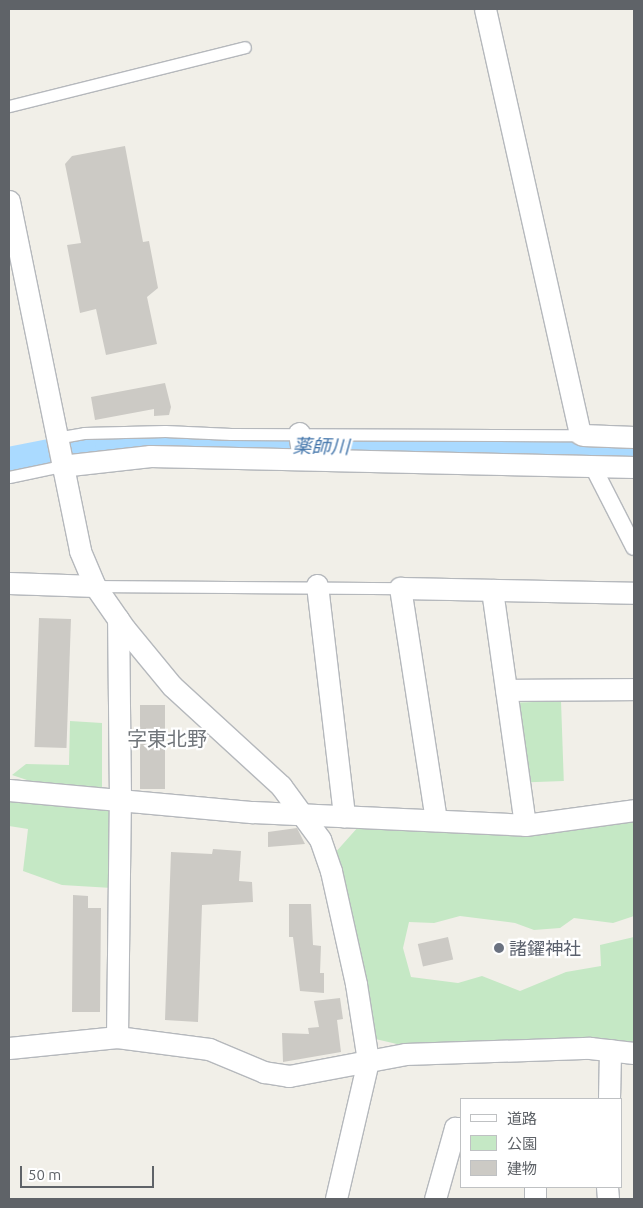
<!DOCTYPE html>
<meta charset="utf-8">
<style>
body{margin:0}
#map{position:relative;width:643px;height:1208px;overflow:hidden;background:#f1efe8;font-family:Ubuntu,"Noto Sans JP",sans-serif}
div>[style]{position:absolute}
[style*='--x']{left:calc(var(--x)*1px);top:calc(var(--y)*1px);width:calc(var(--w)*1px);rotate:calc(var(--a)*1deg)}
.green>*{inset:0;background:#c5e8c5;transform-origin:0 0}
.river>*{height:32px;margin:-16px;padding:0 16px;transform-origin:16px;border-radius:16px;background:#aadaff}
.building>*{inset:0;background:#cccac5;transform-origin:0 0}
.roads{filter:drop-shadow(1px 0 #b5b8bc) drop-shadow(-1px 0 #b5b8bc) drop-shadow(0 1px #b5b8bc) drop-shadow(0 -1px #b5b8bc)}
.service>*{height:11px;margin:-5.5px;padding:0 5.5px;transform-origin:5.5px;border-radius:5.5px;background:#fff}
.pedestrian>*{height:16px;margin:-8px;padding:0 8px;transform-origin:8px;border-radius:8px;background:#fff}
.minor>*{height:21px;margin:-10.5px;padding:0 10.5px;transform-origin:10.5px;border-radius:10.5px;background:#fff}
.dots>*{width:14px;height:14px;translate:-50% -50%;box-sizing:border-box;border:2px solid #fff;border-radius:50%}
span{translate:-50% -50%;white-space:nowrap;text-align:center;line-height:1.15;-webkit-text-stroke:4.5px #fff;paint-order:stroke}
.worship-label{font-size:18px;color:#5b616d}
.left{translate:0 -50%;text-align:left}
.water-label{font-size:19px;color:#4174aa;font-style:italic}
.quarter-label{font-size:20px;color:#70757a}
.frame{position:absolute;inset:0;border:10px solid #5f6368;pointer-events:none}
.legend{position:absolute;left:460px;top:1098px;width:162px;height:90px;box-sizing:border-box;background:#fff;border:1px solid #bfc1c3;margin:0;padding:6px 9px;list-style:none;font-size:15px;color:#5f6368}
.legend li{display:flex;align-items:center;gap:10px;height:25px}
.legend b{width:25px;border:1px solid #bfc1c3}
.scale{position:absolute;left:20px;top:1166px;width:134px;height:22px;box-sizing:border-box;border:2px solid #5f6368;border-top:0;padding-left:6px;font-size:15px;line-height:18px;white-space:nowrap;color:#5f6368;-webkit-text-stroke:4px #fff;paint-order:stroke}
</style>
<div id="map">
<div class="green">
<i style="left:561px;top:701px;width:80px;height:41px;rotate:88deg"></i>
<i style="clip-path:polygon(70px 721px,102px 723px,102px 789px,36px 783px,12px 775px,26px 764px,69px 765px)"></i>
<i style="clip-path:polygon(9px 799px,115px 811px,112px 888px,62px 885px,23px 871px,28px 829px,9px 826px)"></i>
<i style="clip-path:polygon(634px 817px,634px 916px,613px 923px,574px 918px,560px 928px,534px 930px,515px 923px,460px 916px,434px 923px,409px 922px,403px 948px,411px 977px,458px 983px,482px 976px,520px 991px,566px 972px,601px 966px,600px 945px,634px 937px,634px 1046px,410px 1047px,371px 1038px,334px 854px,359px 826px)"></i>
</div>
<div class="river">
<i style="--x:9;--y:463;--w:104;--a:-11.1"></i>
<i style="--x:111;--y:443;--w:523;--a:0.99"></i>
</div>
<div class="building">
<i style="clip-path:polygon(125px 146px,143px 242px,149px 241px,158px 288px,147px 297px,157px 344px,106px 355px,96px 309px,80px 313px,67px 245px,81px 243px,65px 164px,72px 156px)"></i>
<i style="clip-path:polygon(165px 383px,171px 407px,169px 415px,154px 416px,154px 409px,95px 420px,91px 397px)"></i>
<i style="left:39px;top:618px;width:32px;height:129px;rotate:2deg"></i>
<i style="left:140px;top:705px;width:25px;height:84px"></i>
<i style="clip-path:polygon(297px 828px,305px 844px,268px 847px,268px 832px)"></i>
<i style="clip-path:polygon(213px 849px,241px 851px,239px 881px,252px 882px,253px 902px,202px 905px,198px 1022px,165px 1020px,171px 852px,212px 854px)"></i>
<i style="clip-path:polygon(73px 895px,88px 896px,88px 908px,101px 908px,100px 1012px,72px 1012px)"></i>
<i style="clip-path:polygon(289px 904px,311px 904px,313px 945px,321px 946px,320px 973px,324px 973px,324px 993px,300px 991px,293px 937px,289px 937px)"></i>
<i style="left:448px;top:937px;width:23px;height:31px;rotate:77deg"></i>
<i style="clip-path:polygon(340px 998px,343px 1019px,337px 1020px,341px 1052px,283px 1062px,282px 1033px,309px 1034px,308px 1028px,319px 1027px,314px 1001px)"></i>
</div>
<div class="roads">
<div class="service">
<i style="--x:9;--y:106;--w:243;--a:-14"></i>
<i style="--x:56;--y:438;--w:28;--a:-10"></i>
<i style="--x:84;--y:433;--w:81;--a:-1.4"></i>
<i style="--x:165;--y:431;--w:66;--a:2.6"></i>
<i style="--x:231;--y:434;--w:352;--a:0.2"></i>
<i style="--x:9;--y:477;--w:53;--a:-11.9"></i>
<i style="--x:95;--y:586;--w:305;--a:0.4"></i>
</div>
<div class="pedestrian">
<i style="--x:592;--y:465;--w:92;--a:62.9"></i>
</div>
<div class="minor">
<i style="--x:485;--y:9;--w:435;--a:77.4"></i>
<i style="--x:9;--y:201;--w:357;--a:78.5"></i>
<i style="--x:80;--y:551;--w:38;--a:67"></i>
<i style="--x:95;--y:586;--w:52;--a:55.1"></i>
<i style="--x:125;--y:629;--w:74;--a:50.5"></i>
<i style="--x:172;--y:686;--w:148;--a:42.5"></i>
<i style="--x:281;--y:786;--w:66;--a:53.7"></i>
<i style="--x:320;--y:839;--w:34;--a:71"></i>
<i style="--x:331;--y:871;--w:116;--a:77.5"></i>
<i style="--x:356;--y:984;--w:78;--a:81.1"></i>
<i style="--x:368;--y:1061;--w:142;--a:103.1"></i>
<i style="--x:299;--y:433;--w:26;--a:81"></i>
<i style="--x:583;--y:435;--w:51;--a:2.2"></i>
<i style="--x:61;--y:466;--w:90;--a:-6.4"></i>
<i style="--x:150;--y:456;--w:484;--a:1.3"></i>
<i style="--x:9;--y:583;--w:86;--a:2"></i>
<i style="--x:317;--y:585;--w:233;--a:83.3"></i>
<i style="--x:492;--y:590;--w:237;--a:82"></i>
<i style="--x:506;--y:690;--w:128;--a:-0.4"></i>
<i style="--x:9;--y:790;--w:245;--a:5.2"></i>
<i style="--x:253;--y:812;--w:272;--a:2.7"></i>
<i style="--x:525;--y:825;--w:110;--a:-7.8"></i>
<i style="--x:436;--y:820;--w:235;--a:-98.8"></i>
<i style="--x:400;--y:588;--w:234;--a:1.2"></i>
<i style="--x:117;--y:1037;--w:236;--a:-89.3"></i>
<i style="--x:120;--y:801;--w:182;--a:-90.6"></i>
<i style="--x:9;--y:1048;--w:109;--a:-5.8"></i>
<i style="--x:117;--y:1037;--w:93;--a:7.4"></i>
<i style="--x:209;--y:1049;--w:60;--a:22.7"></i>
<i style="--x:264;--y:1072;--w:25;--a:9"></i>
<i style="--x:289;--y:1076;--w:118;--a:-10.7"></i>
<i style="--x:405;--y:1054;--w:185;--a:-1.9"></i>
<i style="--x:590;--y:1048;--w:44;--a:6.5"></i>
<i style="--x:609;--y:1099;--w:49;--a:-88.8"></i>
<i style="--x:535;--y:1187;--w:12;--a:90"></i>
<i style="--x:607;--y:1187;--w:12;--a:85"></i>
<i style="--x:435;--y:1199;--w:74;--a:-74.3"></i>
<i style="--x:455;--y:1128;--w:7;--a:0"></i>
</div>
</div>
<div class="dots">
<i style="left:499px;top:948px;background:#6b7280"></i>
</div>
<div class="worship-label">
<span class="left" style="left:509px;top:948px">諸鑃神社</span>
</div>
<div class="water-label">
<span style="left:321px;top:447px;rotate:1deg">薬師川</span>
</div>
<div class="quarter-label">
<span style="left:167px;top:738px">字東北野</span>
</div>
<div class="frame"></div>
<ul class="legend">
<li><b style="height:6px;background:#fff"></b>道路</li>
<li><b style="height:14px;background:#c5e8c5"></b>公園</li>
<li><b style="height:14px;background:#cccac5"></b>建物</li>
</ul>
<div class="scale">50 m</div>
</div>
